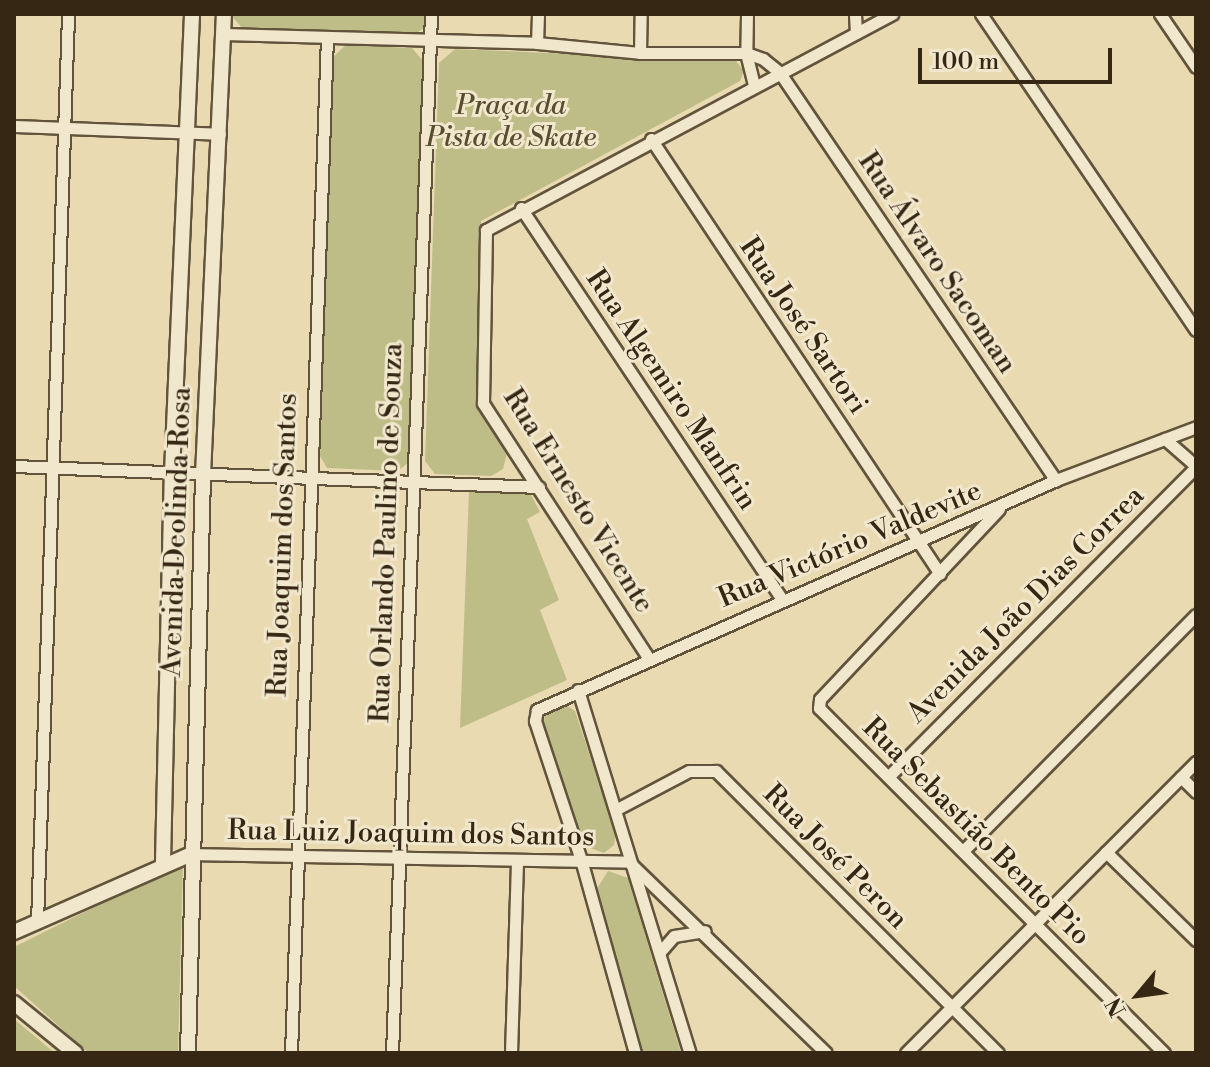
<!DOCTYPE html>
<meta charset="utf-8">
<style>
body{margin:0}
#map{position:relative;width:1210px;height:1067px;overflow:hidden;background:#eadab2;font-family:"Libre Bodoni",serif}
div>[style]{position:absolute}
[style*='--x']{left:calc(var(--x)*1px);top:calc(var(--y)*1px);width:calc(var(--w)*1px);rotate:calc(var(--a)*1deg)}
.green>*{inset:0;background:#bfbd87}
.roads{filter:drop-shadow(2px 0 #62543c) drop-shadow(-2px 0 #62543c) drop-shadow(0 2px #62543c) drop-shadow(0 -2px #62543c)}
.minor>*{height:11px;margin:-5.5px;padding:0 5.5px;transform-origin:5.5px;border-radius:5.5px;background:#f1e7cd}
.tertiary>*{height:14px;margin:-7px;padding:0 7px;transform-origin:7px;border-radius:7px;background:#f1e7cd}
span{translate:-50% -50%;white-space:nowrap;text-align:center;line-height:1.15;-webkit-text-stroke:6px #f1e7cd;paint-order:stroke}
.park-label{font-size:28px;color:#584c31;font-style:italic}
.street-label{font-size:28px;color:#352714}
.frame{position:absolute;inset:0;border:16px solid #352714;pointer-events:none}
.north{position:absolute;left:1098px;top:955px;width:80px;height:80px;-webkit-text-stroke:6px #f1e7cd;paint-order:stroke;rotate:241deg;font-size:22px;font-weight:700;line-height:32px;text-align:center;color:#352714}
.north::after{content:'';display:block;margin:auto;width:28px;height:36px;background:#352714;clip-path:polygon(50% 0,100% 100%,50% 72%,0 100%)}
.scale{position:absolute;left:918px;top:48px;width:194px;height:36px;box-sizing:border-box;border:4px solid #352714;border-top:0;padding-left:10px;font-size:24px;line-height:28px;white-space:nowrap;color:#352714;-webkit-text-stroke:6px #f1e7cd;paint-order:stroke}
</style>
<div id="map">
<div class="green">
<i style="clip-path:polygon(230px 14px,425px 14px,424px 28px,415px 34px,243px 29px)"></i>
<i style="clip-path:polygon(346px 45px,412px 48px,423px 61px,409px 462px,398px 471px,327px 468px,320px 456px,333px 57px)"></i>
<i style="clip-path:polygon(455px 49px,736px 61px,744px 71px,740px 81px,481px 221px,478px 405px,507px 453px,503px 469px,491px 476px,435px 474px,425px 461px,439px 63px)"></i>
<i style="clip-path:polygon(469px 491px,530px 493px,540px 512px,527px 519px,559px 600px,540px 610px,567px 680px,460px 728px)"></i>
<i style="clip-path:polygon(563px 703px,575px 711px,616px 833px,614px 845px,604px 853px,582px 845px,543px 725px,547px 708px)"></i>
<i style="clip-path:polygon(183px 863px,178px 1053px,89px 1053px,14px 986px,14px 947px)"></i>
<i style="clip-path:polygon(608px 871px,628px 878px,681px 1053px,642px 1053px,596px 890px)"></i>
<i style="clip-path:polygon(14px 1019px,55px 1053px,14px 1053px)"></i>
</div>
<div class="roads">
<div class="minor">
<i style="--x:747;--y:14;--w:39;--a:91"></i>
<i style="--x:746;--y:53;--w:34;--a:76"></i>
<i style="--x:855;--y:14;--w:19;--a:87"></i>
<i style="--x:981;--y:14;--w:382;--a:55.8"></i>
<i style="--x:1160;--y:14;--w:64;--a:55.8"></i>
<i style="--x:224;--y:34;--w:313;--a:1.6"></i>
<i style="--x:537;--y:43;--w:103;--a:5.5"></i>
<i style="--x:640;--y:53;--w:106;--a:0"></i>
<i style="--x:746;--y:53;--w:18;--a:19"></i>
<i style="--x:763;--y:59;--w:22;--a:39"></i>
<i style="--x:780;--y:73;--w:492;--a:55.9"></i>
<i style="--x:537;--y:43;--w:29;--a:-88"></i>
<i style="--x:640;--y:53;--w:39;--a:-89"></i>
<i style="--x:14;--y:126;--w:206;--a:2.2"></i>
<i style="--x:651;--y:139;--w:522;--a:56.4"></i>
<i style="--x:521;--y:208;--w:470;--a:56.3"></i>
<i style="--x:1165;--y:439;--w:41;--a:41.1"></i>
<i style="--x:14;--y:466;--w:525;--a:2.29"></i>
<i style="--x:999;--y:509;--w:261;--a:133.3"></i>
<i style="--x:820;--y:699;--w:9;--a:96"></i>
<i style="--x:819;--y:708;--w:488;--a:45"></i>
<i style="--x:649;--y:659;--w:305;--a:-123"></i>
<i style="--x:483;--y:403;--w:173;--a:-89"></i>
<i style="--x:486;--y:230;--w:460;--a:-28"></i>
<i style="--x:578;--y:690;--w:380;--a:72.9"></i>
<i style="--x:889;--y:776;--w:436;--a:-45.2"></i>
<i style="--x:1181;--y:777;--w:21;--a:45"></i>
<i style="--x:617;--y:809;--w:81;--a:-27.8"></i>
<i style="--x:689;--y:771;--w:27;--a:0"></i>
<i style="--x:716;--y:771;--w:399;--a:45"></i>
<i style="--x:964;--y:850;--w:330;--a:-45.4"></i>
<i style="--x:1106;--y:852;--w:126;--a:44.4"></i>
<i style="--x:192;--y:854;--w:437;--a:1"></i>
<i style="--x:629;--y:862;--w:274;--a:44.1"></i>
<i style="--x:37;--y:922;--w:909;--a:-88.04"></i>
<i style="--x:660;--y:952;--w:21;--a:-49"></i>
<i style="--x:674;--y:936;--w:31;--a:-9"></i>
<i style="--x:291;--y:1053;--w:1016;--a:-87.97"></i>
<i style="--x:392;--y:1053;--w:1040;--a:-87.85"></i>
<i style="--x:511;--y:1053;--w:191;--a:-88.2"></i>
<i style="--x:635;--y:1053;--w:197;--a:-105.6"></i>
<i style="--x:582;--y:863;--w:150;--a:-108.3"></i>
<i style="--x:535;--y:721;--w:11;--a:-80"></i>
<i style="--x:537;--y:710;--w:568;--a:-23.9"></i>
<i style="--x:1056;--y:480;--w:150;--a:-20.7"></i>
<i style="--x:906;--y:1053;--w:411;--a:-45.1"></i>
</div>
<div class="tertiary">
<i style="--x:163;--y:862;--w:389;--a:-88.7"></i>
<i style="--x:172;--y:473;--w:459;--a:-87.5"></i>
<i style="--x:14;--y:932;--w:194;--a:-23.7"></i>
<i style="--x:14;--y:1003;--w:79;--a:39.3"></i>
<i style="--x:188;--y:1053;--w:578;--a:-88.51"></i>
<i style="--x:203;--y:475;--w:461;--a:-87.4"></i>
</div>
</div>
<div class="park-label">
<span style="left:511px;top:122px">Praça da<br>Pista de Skate</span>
</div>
<div class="street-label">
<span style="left:937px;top:263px;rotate:56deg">Rua Álvaro Sacoman</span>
<span style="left:803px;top:326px;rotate:56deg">Rua José Sartori</span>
<span style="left:671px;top:390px;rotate:56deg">Rua Algemiro Manfrin</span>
<span style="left:578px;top:501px;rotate:58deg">Rua Ernesto Vicente</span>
<span style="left:177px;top:532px;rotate:-88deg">Avenida Deolinda Rosa</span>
<span style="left:387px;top:533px;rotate:-88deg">Rua Orlando Paulino de Souza</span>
<span style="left:283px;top:545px;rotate:-88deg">Rua Joaquim dos Santos</span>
<span style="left:850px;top:545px;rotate:-23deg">Rua Victório Valdevite</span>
<span style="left:1026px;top:605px;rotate:-45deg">Avenida João Dias Correa</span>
<span style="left:976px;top:832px;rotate:45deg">Rua Sebastião Bento Pio</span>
<span style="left:411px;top:834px;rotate:1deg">Rua Luiz Joaquim dos Santos</span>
<span style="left:835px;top:857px;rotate:45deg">Rua José Peron</span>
</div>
<div class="frame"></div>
<div class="north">N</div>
<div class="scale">100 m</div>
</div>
